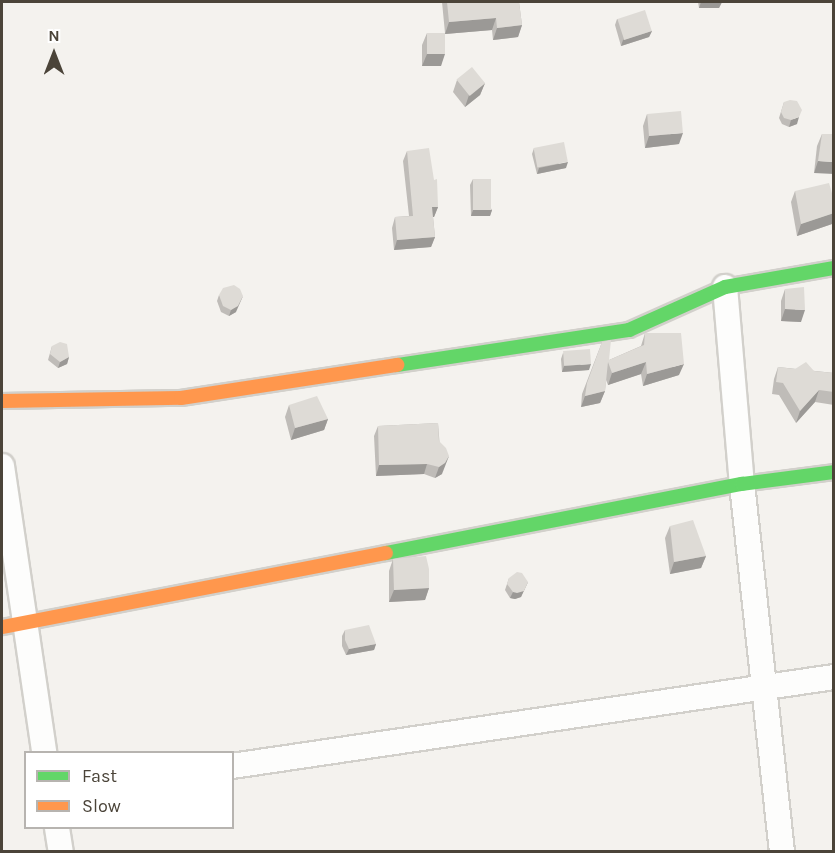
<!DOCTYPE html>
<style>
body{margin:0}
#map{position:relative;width:835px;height:853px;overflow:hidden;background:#f4f2ee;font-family:Karla,sans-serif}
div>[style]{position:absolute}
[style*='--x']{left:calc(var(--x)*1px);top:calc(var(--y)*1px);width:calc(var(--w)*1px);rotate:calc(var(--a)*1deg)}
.roads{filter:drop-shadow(2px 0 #d2d0cb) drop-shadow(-2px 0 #d2d0cb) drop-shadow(0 2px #d2d0cb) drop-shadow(0 -2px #d2d0cb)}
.street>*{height:24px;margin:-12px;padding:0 12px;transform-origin:12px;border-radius:12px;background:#fdfdfc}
.fast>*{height:14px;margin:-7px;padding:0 7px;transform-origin:7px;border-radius:7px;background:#63d668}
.slow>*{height:14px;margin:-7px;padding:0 7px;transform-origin:7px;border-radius:7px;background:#ff974d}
.wall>*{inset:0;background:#bfbcb8}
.shaded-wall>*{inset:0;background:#9b9996}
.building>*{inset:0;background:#dedbd6;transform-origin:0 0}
span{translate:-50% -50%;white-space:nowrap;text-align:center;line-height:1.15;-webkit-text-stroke:6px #fff;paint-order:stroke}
.frame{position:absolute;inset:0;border:3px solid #4b4439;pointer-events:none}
.legend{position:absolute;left:24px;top:751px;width:210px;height:78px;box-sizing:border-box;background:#fff;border:2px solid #b7b4b0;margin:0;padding:8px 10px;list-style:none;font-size:18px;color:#4b4439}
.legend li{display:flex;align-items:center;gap:12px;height:30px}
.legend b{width:30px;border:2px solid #b7b4b0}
.north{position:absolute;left:24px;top:24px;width:60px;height:60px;-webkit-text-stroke:4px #fff;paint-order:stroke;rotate:0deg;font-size:16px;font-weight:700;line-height:24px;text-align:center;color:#4b4439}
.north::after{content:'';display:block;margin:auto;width:21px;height:27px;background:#4b4439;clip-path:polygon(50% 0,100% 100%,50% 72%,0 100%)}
</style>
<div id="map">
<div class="roads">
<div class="street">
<i style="--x:725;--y:287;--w:198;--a:85.1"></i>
<i style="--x:742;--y:484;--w:370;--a:83.8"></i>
<i style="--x:2;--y:466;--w:289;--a:81.6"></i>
<i style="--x:232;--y:766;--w:609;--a:-8.41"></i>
<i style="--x:57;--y:828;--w:24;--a:81"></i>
</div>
<div class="fast">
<i style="--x:397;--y:365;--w:235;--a:-8.6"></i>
<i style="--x:629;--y:330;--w:105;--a:-24.1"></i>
<i style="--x:725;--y:287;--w:111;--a:-9.9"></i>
<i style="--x:386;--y:553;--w:363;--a:-11"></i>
<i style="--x:742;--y:484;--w:93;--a:-7.4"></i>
</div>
<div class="slow">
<i style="--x:2;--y:401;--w:179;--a:-1"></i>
<i style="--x:181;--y:398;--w:219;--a:-8.7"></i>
<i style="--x:2;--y:627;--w:391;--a:-10.9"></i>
</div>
</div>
<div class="wall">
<i style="clip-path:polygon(442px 2px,519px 2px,522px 25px,518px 37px,493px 40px,492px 30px,445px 34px,441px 66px,422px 66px,422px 45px,427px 33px,445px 33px)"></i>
<i style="clip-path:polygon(698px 2px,722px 2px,719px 8px,699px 8px)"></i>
<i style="clip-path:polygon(617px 19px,652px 31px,649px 37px,621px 46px,615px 25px)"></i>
<i style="clip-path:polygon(457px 80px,485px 83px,480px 95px,465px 107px,453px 92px)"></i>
<i style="clip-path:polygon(784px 102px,797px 124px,789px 127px,782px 124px,779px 118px)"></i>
<i style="clip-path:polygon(647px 114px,679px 144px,645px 148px,643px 126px)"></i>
<i style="clip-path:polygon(822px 134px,834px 134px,814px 173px,817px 146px)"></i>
<i style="clip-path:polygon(534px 148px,566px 168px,537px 174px,532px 154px)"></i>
<i style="clip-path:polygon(407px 151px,438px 207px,434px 217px,433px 217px,435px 237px,431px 247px,394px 250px,392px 228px,395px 217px,409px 216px,403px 161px)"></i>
<i style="clip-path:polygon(473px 179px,492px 210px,490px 216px,471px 216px,470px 185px)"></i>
<i style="clip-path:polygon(795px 191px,834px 200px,834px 220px,832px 224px,797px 236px,791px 202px)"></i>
<i style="clip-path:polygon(785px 289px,801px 322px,781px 321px,781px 301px)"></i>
<i style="clip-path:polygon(219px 295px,236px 312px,229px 316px,221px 312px,217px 301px)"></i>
<i style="clip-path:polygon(645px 333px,679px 375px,643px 386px,641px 374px,608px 385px,606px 380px,605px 391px,600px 403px,581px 407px,582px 394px,602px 342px,609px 360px,641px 346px)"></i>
<i style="clip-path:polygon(52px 346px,69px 357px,67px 364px,58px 368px,48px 360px)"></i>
<i style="clip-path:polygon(563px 353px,589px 370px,562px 372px,561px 359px)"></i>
<i style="clip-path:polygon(778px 367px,834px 373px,834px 405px,815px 402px,796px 423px,779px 395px,772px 394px,774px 379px)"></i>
<i style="clip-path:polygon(289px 405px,328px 419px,324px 430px,291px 440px,285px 417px)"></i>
<i style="clip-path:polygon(438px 423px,442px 474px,435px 478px,424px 474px,376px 476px,374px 436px,378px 426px)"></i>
<i style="clip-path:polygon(670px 526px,706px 556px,701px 568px,670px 574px,665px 538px)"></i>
<i style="clip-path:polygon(393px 559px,429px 588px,425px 600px,389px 602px,389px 571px)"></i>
<i style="clip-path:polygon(509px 578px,525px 588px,521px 597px,515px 599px,510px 598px,505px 590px)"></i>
<i style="clip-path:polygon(345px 630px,376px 644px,374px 650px,346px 655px,342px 646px,342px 636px)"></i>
</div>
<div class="shaded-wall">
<i style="clip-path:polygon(701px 2px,722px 2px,719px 8px,699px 8px)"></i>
<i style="clip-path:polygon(496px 18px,492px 30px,445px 34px,449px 22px)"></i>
<i style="clip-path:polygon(522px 25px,518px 37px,493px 40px,497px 28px)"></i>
<i style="clip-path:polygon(652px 31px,649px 37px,621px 46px,623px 40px)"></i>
<i style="clip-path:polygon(427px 54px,445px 54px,441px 66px,422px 66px)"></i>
<i style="clip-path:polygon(485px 83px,480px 95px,465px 107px,469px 95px)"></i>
<i style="clip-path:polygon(799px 117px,797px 124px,789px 127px,791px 120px)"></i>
<i style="clip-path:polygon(683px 133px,679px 144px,645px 148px,649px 136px)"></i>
<i style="clip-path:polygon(818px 161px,834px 162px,834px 174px,814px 173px)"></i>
<i style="clip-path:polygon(568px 162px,566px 168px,537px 174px,539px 168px)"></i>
<i style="clip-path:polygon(432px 207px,438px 207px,434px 217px,429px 217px)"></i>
<i style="clip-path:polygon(473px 210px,492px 210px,490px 216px,471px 216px)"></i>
<i style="clip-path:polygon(834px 213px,834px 220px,832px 224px,797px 236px,801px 224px)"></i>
<i style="clip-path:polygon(435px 237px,431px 247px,394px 250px,397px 240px)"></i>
<i style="clip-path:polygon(243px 296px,236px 312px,229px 316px,231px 310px)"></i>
<i style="clip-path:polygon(785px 309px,805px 310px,801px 322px,781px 321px)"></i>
<i style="clip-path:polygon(69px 357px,67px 364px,58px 368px,60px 362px)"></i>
<i style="clip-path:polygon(646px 362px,641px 374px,608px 385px,612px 373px)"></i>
<i style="clip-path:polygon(591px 364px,589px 370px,562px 372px,564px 366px)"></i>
<i style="clip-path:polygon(684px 364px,679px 375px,643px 386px,647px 374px)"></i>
<i style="clip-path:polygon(819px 390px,815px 402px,796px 423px,800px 411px)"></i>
<i style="clip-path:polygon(605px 391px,600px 403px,581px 407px,585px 396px)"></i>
<i style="clip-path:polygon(328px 419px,324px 430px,291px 440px,295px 428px)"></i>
<i style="clip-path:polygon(449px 456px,442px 474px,435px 478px,439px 467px)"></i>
<i style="clip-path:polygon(427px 464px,424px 474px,376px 476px,379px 465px)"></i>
<i style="clip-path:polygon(706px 556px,701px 568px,670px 574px,674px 562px)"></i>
<i style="clip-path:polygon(528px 582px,521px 597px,515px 599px,510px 598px,513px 592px)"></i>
<i style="clip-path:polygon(429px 588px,425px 600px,389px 602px,394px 590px)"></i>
<i style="clip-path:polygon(376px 644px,374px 650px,346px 655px,349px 649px)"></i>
</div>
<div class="building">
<i style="clip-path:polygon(447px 2px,519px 2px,522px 25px,497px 28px,496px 18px,449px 22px)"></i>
<i style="left:645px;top:10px;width:22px;height:29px;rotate:72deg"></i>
<i style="left:427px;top:33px;width:18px;height:21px"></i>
<i style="left:472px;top:67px;width:21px;height:20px;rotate:51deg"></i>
<i style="clip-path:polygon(790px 100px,797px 101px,802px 110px,799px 117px,791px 120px,784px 118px,781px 112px,784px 102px)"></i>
<i style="left:681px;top:111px;width:22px;height:34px;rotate:85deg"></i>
<i style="clip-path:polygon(822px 134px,834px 134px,834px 162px,818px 161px)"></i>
<i style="left:564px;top:142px;width:20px;height:31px;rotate:79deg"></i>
<i style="clip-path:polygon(429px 148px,434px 180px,437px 179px,438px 207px,432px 207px,435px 237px,397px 240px,395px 217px,413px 216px,407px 151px)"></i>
<i style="left:473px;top:179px;width:18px;height:31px"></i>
<i style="clip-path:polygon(829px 183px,834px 200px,834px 213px,801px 224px,795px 191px)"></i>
<i style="clip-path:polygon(234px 285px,240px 289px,243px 296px,238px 306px,231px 310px,223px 306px,219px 295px,223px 288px)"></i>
<i style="clip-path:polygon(804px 287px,805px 310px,785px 309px,785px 289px)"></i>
<i style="clip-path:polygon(645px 333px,681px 333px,684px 364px,647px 374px,646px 362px,612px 373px,608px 362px,605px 391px,585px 396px,587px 383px,602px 342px,611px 340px,609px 360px,644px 345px)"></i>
<i style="clip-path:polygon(60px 342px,67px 344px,69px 357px,60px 362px,50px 354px,52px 346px)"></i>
<i style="left:590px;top:349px;width:15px;height:27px;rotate:86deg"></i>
<i style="clip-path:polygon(806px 362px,814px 371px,834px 373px,834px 392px,819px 390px,800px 411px,783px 383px,776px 382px,778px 367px,795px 369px)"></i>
<i style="clip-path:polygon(317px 396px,328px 419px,295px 428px,289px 405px)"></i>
<i style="clip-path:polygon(438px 423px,439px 441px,446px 448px,449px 456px,445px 463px,439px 467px,427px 464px,379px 465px,378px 426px)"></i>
<i style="clip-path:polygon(693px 520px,706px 556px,674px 562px,670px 526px)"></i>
<i style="clip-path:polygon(426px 556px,429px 569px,429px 588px,394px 590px,393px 559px)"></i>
<i style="clip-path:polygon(517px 572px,522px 573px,528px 582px,524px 591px,517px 593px,513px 592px,507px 584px,509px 578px)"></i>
<i style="clip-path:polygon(369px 625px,376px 644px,349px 649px,345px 640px,345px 630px)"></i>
</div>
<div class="frame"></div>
<ul class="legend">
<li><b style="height:8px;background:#63d668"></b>Fast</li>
<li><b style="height:8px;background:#ff974d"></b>Slow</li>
</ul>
<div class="north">N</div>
</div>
